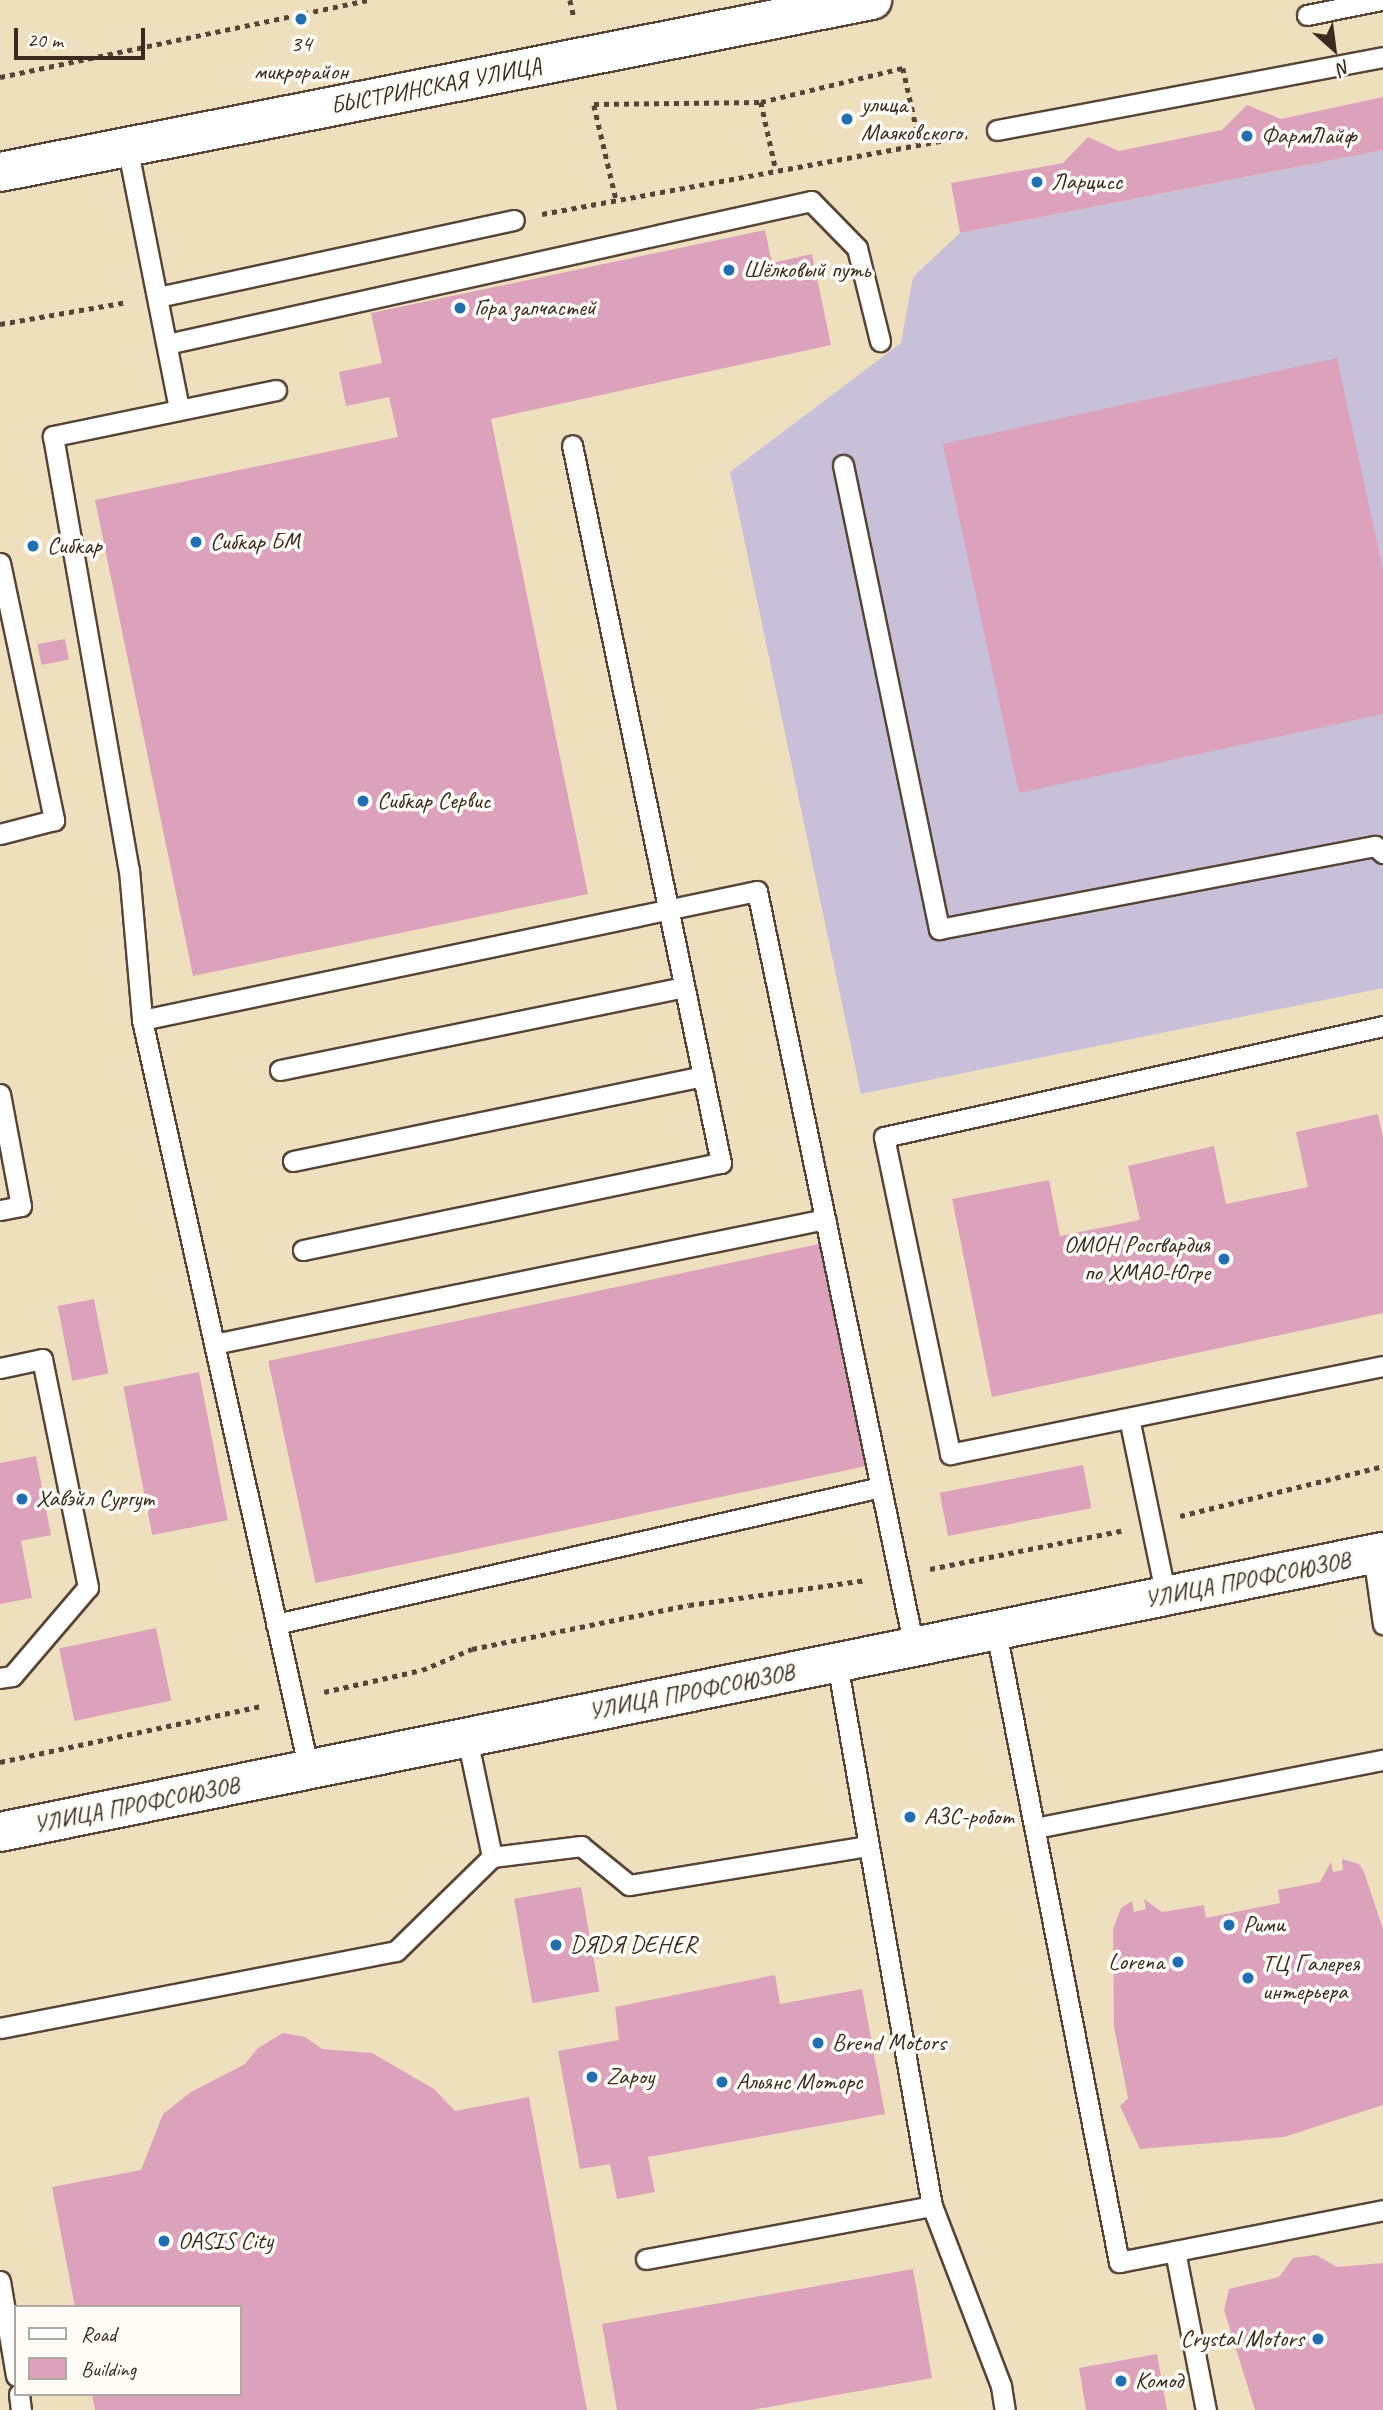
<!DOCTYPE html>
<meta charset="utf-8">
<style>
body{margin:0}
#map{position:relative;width:1383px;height:2410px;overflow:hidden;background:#eee0bf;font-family:Caveat,sans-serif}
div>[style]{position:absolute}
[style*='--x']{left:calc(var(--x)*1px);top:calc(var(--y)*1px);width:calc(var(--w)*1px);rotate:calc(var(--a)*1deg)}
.industrial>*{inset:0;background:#c8bfd8}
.building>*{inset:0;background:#dca2bc;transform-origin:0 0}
.path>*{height:4.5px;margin-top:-2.25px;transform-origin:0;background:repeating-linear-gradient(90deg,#564536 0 5px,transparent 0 10px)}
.roads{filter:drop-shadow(2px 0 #564536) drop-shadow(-2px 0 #564536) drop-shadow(0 2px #564536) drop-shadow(0 -2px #564536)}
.service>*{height:19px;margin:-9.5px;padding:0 9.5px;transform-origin:9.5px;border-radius:9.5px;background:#fff}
.secondary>*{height:38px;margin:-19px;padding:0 19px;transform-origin:19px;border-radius:19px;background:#fff}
.dots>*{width:19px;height:19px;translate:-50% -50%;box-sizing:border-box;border:4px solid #fdfcf7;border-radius:50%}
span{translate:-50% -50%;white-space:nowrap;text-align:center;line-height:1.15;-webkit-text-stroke:7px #fdfcf7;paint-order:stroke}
.poi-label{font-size:24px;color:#3b2a1e}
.left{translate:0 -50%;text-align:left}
.right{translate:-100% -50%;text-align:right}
.street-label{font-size:24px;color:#3b2a1e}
.legend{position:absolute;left:14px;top:2305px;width:228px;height:91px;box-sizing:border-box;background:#fdfcf7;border:2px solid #afa8a0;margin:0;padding:9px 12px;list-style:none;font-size:21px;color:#3b2a1e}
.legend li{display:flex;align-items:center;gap:14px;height:35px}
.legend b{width:35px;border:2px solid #afa8a0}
.north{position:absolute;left:1299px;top:14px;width:70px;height:70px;-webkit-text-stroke:5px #fdfcf7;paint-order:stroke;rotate:152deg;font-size:19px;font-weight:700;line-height:28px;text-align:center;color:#3b2a1e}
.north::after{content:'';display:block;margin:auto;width:24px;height:32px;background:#3b2a1e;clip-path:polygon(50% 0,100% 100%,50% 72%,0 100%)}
.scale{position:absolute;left:14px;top:28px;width:131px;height:32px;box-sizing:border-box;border:4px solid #3b2a1e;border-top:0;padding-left:9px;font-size:21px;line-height:24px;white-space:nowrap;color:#3b2a1e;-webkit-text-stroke:5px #fdfcf7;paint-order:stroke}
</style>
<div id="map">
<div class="industrial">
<i style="clip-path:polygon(1383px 150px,1383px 988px,861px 1094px,730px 472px,901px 343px,913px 277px,960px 233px)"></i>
</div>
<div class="building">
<i style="clip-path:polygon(1383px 97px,1383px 150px,960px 233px,951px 183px,1063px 163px,1088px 137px,1119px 151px,1222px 130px,1247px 105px,1281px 119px)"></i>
<i style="clip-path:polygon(765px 230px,772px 263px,812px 254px,831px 345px,491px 419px,588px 894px,193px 976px,95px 500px,398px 437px,389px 397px,346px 406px,339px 372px,382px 363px,371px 313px)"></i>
<i style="clip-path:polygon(1337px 358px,1383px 570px,1383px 714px,1019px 793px,943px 444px)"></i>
<i style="left:65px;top:639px;width:21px;height:28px;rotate:79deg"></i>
<i style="clip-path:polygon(1378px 1114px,1383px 1138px,1383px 1313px,992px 1397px,952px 1199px,1049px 1180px,1060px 1236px,1140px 1220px,1128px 1166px,1214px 1146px,1226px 1204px,1308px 1187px,1296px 1132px)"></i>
<i style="left:819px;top:1244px;width:227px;height:563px;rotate:78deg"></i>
<i style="left:94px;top:1299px;width:76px;height:37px;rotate:79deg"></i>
<i style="left:199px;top:1372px;width:151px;height:77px;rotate:79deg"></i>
<i style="clip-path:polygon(36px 1456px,51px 1535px,21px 1541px,32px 1598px,0 1604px,0 1463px)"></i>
<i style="left:1083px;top:1465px;width:44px;height:146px;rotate:79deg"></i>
<i style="left:156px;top:1628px;width:74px;height:99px;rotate:78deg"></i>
<i style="clip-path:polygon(1342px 1859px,1359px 1864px,1364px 1872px,1383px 1929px,1383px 2105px,1284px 2137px,1140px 2149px,1120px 2106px,1128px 2098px,1114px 2027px,1113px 1929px,1121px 1908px,1132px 1901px,1134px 1912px,1146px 1909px,1144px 1899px,1162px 1912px,1204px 1905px,1206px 1918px,1280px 1903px,1278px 1890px,1320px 1882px,1331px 1862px,1333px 1872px,1343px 1870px)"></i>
<i style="left:581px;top:1887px;width:106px;height:68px;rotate:80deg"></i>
<i style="clip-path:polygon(775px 1975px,780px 2004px,862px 1989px,885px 2114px,648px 2157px,655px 2192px,617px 2199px,610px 2164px,580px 2169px,558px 2051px,619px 2040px,615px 2007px)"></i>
<i style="clip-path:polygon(283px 2033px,305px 2037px,322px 2049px,372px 2053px,434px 2089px,455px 2111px,529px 2097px,587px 2410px,95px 2410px,92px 2394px,240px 2394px,240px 2307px,75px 2307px,52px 2187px,141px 2170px,163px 2114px,191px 2092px,245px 2064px,258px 2048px)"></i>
<i style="clip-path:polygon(1316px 2255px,1337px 2267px,1383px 2263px,1383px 2410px,1255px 2410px,1224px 2310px,1229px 2289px,1279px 2277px,1293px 2258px)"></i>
<i style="clip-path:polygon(913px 2269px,932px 2378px,752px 2410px,617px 2410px,602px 2324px)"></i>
<i style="clip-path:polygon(1157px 2354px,1167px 2410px,1086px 2410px,1079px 2368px)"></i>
</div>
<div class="path">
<i style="--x:570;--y:0;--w:18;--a:77"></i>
<i style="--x:0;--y:77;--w:377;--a:-11.8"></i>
<i style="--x:761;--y:102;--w:70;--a:77.6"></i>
<i style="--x:594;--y:104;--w:167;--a:-0.7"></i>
<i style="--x:761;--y:102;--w:146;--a:-13.5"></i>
<i style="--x:903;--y:68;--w:78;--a:77.4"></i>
<i style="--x:594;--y:105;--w:97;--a:76.8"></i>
<i style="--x:542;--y:214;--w:432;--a:-10.4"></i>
<i style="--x:0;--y:324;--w:129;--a:-9.8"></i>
<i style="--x:1180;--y:1516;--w:209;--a:-13.8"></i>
<i style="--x:930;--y:1569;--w:195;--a:-11.3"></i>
<i style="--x:324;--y:1692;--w:100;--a:-12.7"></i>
<i style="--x:422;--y:1670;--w:54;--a:-22.8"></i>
<i style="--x:472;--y:1649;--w:221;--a:-11.5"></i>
<i style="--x:689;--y:1605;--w:179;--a:-8"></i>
<i style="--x:0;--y:1762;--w:267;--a:-12.1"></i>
</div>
<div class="roads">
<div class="service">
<i style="--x:1307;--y:15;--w:76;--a:-11.5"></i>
<i style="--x:997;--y:130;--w:393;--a:-10.7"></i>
<i style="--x:127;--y:146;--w:268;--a:78.8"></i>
<i style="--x:158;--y:297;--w:364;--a:-12.2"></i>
<i style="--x:167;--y:344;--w:660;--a:-12.52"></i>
<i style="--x:811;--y:201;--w:66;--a:45.6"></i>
<i style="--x:857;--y:248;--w:96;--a:76.1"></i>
<i style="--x:276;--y:390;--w:228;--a:168.3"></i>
<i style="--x:53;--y:436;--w:441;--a:80.1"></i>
<i style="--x:129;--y:870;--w:151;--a:85"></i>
<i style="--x:142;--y:1020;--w:768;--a:77.45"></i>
<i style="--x:843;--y:465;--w:474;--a:78.3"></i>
<i style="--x:939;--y:929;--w:444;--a:-10.8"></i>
<i style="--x:1375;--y:846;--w:11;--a:41"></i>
<i style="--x:0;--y:563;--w:263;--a:78.1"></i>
<i style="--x:54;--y:820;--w:56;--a:165.5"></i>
<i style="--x:142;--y:1020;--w:628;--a:-11.85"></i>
<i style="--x:757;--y:891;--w:772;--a:78.27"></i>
<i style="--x:1383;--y:1026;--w:511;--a:167.46"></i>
<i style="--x:884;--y:1137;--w:324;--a:78.2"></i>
<i style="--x:950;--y:1454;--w:442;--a:-11.5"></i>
<i style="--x:280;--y:1070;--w:412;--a:-11.6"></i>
<i style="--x:0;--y:1094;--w:114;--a:79.4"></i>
<i style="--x:21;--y:1206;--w:21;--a:169"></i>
<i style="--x:293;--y:1161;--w:419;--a:-11.7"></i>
<i style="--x:303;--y:1250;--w:427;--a:-11.8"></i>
<i style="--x:721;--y:1163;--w:733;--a:-101.72"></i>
<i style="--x:214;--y:1344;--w:624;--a:-11.56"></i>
<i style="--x:0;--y:1368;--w:43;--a:-12.1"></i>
<i style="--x:42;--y:1359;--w:233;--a:78.6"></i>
<i style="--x:88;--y:1587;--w:117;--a:130.5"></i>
<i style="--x:12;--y:1676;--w:12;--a:171"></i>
<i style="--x:1129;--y:1418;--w:182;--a:78.3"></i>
<i style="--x:1373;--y:1554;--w:71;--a:81.9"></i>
<i style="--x:276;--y:1624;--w:620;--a:-12.76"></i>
<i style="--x:996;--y:1631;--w:643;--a:78.97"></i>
<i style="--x:1119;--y:2262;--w:269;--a:-11.1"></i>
<i style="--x:837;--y:1663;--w:551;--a:80.08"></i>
<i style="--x:932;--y:2206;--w:193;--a:69"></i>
<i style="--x:1001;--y:2386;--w:24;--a:81"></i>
<i style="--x:467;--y:1738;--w:122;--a:78.1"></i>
<i style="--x:492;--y:1857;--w:90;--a:-7"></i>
<i style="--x:581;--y:1846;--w:62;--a:39.1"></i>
<i style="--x:629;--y:1885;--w:242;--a:-9.3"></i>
<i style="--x:1035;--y:1828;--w:355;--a:-11.1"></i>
<i style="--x:0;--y:2028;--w:403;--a:-11"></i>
<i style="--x:396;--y:1951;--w:134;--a:-44.4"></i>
<i style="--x:1175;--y:2251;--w:162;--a:79"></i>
<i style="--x:646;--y:2259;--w:291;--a:-10.5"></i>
<i style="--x:0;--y:2281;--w:96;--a:80.4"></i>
<i style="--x:19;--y:2394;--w:16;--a:83"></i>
</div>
<div class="secondary">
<i style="--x:0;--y:172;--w:889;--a:-11.16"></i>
<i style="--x:0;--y:1832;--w:1411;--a:-11.45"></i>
</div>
</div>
<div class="dots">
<i style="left:301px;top:19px;background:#1f6fb2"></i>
<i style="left:847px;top:119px;background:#1f6fb2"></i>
<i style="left:1247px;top:136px;background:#1f6fb2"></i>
<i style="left:1037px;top:182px;background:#1f6fb2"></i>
<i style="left:729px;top:270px;background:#1f6fb2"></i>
<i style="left:460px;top:308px;background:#1f6fb2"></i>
<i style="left:196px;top:542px;background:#1f6fb2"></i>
<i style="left:33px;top:546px;background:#1f6fb2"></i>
<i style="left:363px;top:801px;background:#1f6fb2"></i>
<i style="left:1224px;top:1259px;background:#1f6fb2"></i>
<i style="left:22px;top:1499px;background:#1f6fb2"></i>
<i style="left:910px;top:1817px;background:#1f6fb2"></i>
<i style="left:1229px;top:1925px;background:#1f6fb2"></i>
<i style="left:556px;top:1945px;background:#1f6fb2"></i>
<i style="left:1178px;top:1962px;background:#1f6fb2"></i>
<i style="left:1248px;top:1978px;background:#1f6fb2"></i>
<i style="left:818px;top:2043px;background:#1f6fb2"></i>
<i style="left:592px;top:2077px;background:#1f6fb2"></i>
<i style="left:722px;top:2082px;background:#1f6fb2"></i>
<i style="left:164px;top:2241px;background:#1f6fb2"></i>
<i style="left:1318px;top:2339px;background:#1f6fb2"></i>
<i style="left:1121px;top:2381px;background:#1f6fb2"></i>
</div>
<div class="poi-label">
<span style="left:301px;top:58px">34<br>микрорайон</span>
<span class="left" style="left:861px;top:119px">улица<br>Маяковского</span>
<span class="left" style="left:1261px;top:136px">ФармЛайф</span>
<span class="left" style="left:1051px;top:182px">Ларцисс</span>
<span class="left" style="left:743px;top:270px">Шёлковый путь</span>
<span class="left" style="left:474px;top:308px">Гора запчастей</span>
<span class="left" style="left:210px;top:542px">Сибкар БМ</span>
<span class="left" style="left:47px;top:546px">Сибкар</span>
<span class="left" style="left:377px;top:801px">Сибкар Сервис</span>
<span class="right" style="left:1210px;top:1259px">ОМОН Росгвардия<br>по ХМАО-Югре</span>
<span class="left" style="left:36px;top:1499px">Хавэйл Сургут</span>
<span class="left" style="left:924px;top:1817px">АЗС-робот</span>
<span class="left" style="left:1243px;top:1925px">Рими</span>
<span class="left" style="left:570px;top:1945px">DЯDЯ DЕНЕR</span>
<span class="right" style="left:1164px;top:1962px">Lorena</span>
<span class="left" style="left:1262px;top:1978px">ТЦ Галерея<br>интерьера</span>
<span class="left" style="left:832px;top:2043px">Brend Motors</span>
<span class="left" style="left:606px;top:2077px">Zapoy</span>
<span class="left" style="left:736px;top:2082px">Альянс Моторс</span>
<span class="left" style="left:178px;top:2241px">OASIS City</span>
<span class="right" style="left:1304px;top:2339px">Crystal Motors</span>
<span class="left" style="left:1135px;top:2381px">Комод</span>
</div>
<div class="street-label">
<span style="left:436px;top:86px;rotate:-11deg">БЫСТРИНСКАЯ УЛИЦА</span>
<span style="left:1247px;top:1580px;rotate:-11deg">УЛИЦА ПРОФСОЮЗОВ</span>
<span style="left:691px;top:1692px;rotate:-11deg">УЛИЦА ПРОФСОЮЗОВ</span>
<span style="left:136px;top:1805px;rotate:-11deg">УЛИЦА ПРОФСОЮЗОВ</span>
</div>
<ul class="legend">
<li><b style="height:9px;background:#fff"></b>Road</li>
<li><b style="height:19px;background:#dca2bc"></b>Building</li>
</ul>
<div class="north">N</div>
<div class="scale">20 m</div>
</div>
